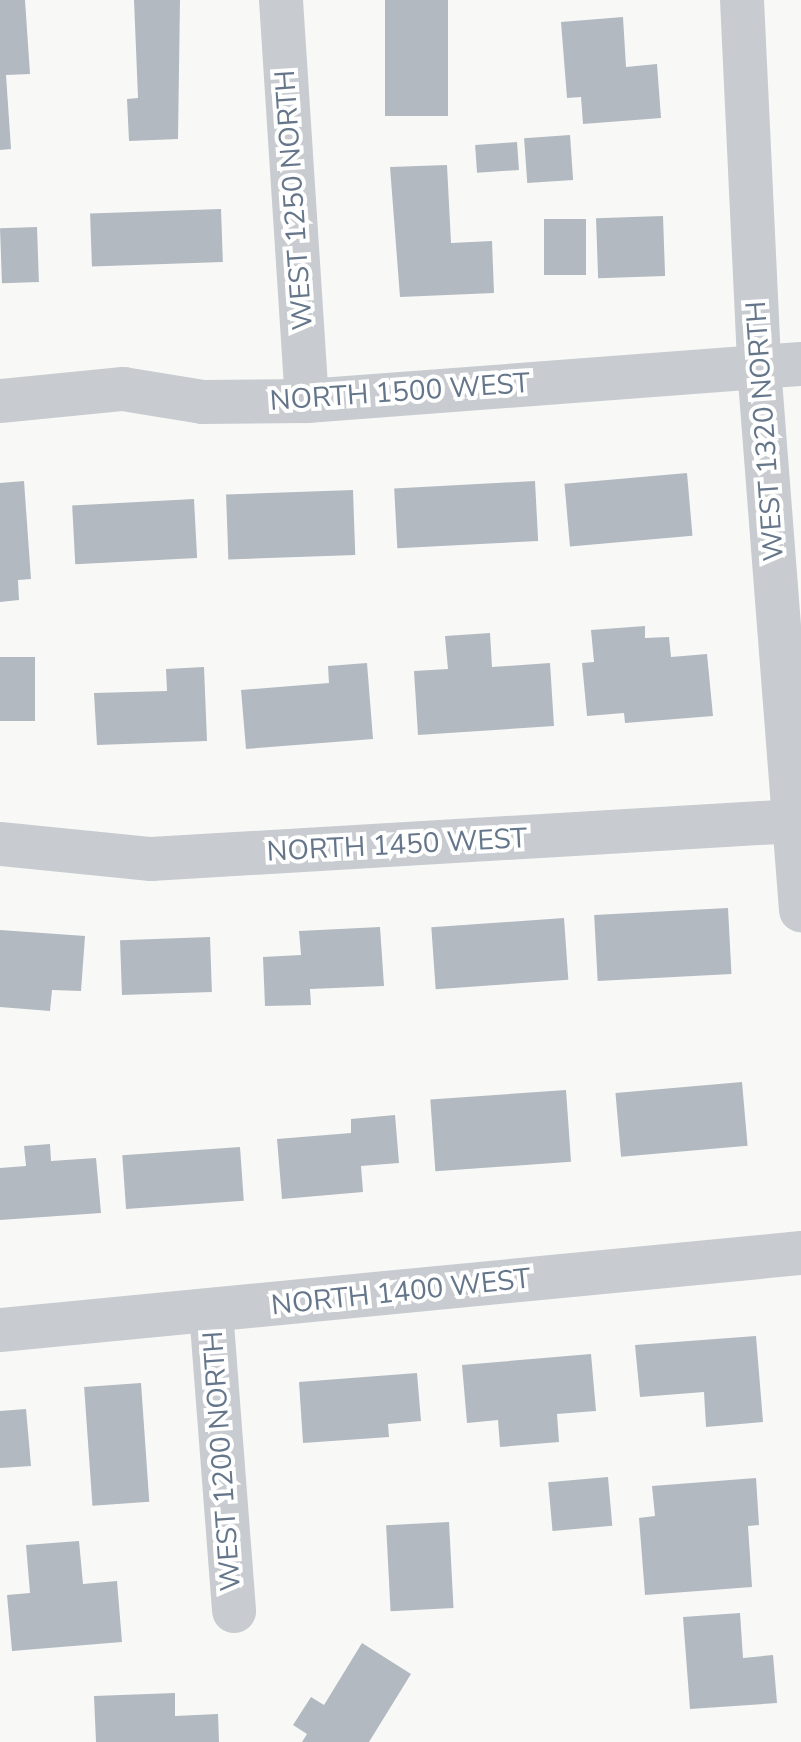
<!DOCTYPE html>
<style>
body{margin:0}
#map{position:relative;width:801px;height:1742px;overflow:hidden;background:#f8f9f6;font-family:"Nunito Sans",sans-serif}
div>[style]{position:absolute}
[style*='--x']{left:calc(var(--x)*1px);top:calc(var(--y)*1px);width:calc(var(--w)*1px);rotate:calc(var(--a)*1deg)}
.building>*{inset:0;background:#b2b9c1;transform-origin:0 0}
.minor>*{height:44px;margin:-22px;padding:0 22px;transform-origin:22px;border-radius:22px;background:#c8ccd0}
span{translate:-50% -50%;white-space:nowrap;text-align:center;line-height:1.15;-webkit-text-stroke:8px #fff;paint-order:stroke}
.street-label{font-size:28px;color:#65768a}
</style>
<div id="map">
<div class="building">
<i style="clip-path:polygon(0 0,25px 0,30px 74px,6px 75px,11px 149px,0 150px)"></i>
<i style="clip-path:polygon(134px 0,180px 0,178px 139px,129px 141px,127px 99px,138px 98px)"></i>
<i style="left:385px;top:0;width:63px;height:116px"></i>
<i style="clip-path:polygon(623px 17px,626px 67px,657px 64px,661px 118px,583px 124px,581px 97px,567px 98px,561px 22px)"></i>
<i style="left:570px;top:135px;width:45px;height:46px;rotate:86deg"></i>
<i style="left:517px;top:142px;width:28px;height:42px;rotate:86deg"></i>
<i style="clip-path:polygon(447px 165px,451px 243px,492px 241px,494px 293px,400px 297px,390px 167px)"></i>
<i style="left:221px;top:209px;width:53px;height:131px;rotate:88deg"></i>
<i style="left:663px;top:216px;width:60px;height:67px;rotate:88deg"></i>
<i style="left:586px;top:219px;width:56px;height:42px;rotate:90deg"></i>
<i style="left:37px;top:227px;width:55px;height:37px;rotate:88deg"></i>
<i style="left:687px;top:473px;width:63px;height:123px;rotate:85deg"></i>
<i style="clip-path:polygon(24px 481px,31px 579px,18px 580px,19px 600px,0 602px,0 483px)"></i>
<i style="left:535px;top:481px;width:60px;height:141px;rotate:87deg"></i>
<i style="left:353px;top:490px;width:65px;height:127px;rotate:88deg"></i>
<i style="left:194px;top:499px;width:59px;height:122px;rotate:87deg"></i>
<i style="clip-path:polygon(645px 626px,645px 638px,669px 637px,671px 657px,707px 654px,713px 716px,625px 723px,624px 713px,587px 716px,582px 663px,594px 662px,591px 630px)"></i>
<i style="clip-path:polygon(490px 633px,492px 667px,550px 663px,554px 726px,418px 735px,414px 671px,448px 669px,445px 636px)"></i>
<i style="left:0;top:657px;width:35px;height:64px"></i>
<i style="clip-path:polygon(367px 663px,373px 739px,246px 749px,241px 690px,329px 683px,328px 666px)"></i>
<i style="clip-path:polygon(204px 667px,207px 741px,97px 745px,94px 693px,167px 691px,166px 669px)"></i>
<i style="left:728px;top:908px;width:66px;height:134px;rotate:87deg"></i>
<i style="left:564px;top:918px;width:62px;height:133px;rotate:86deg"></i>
<i style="clip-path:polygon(380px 927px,384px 986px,310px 989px,311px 1005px,265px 1006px,263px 957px,301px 955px,299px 931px)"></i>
<i style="clip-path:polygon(0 930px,85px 936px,81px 991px,52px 990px,50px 1011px,0 1007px)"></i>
<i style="left:210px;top:937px;width:55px;height:90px;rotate:88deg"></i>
<i style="left:742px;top:1082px;width:64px;height:127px;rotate:85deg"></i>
<i style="left:566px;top:1090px;width:72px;height:136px;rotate:86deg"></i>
<i style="clip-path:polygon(395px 1115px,399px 1163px,361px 1166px,363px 1192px,282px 1199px,277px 1139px,351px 1133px,351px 1119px)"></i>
<i style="clip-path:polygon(50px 1144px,51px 1161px,96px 1158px,101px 1213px,0 1220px,0 1168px,26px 1166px,24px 1146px)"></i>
<i style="left:240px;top:1147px;width:54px;height:118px;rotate:86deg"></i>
<i style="clip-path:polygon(756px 1336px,763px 1422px,706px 1427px,704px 1392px,640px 1397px,635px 1345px)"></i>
<i style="clip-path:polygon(591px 1354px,596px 1411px,557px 1414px,559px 1442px,500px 1447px,498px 1420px,467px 1423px,462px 1365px)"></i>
<i style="clip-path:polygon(417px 1373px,421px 1421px,388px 1424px,389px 1437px,303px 1443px,299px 1382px)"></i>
<i style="left:141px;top:1383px;width:119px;height:57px;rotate:86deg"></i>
<i style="clip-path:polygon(26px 1409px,31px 1466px,0 1468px,0 1411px)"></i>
<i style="left:608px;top:1477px;width:49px;height:60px;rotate:85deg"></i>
<i style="clip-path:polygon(756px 1478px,759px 1525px,748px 1526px,752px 1587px,645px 1595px,639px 1518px,655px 1516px,652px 1486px)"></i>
<i style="left:449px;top:1522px;width:86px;height:63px;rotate:87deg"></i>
<i style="clip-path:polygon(79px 1541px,83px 1584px,117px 1581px,122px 1642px,12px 1651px,7px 1595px,30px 1593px,26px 1545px)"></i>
<i style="clip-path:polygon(740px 1613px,743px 1658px,773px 1655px,777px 1703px,690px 1709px,683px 1617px)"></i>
<i style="clip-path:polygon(362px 1643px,411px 1674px,369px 1742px,302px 1742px,307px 1734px,293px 1725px,311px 1697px,324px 1705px)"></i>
<i style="clip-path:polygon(175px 1693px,175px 1716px,218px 1714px,219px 1742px,96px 1742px,94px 1696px)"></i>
</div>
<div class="minor">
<i style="--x:281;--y:0;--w:402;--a:86.3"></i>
<i style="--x:742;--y:0;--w:367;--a:87.3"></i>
<i style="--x:759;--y:367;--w:545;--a:85.58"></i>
<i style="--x:0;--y:401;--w:124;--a:-5.6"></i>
<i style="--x:123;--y:389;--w:81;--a:9.2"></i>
<i style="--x:203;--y:402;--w:104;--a:-0.6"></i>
<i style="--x:307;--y:401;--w:495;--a:-4.3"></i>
<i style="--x:0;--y:844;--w:152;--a:5.7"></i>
<i style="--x:151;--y:859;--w:644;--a:-3.38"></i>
<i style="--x:211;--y:1311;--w:301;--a:85.6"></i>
<i style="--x:0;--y:1330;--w:805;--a:-5.49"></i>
</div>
<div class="street-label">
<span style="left:294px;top:200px;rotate:-94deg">WEST 1250 NORTH</span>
<span style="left:400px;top:392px;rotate:-4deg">NORTH 1500 WEST</span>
<span style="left:765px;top:431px;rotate:-94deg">WEST 1320 NORTH</span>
<span style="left:397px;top:845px;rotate:-3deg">NORTH 1450 WEST</span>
<span style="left:401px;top:1292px;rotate:-6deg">NORTH 1400 WEST</span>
<span style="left:222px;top:1461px;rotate:-94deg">WEST 1200 NORTH</span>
</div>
</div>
